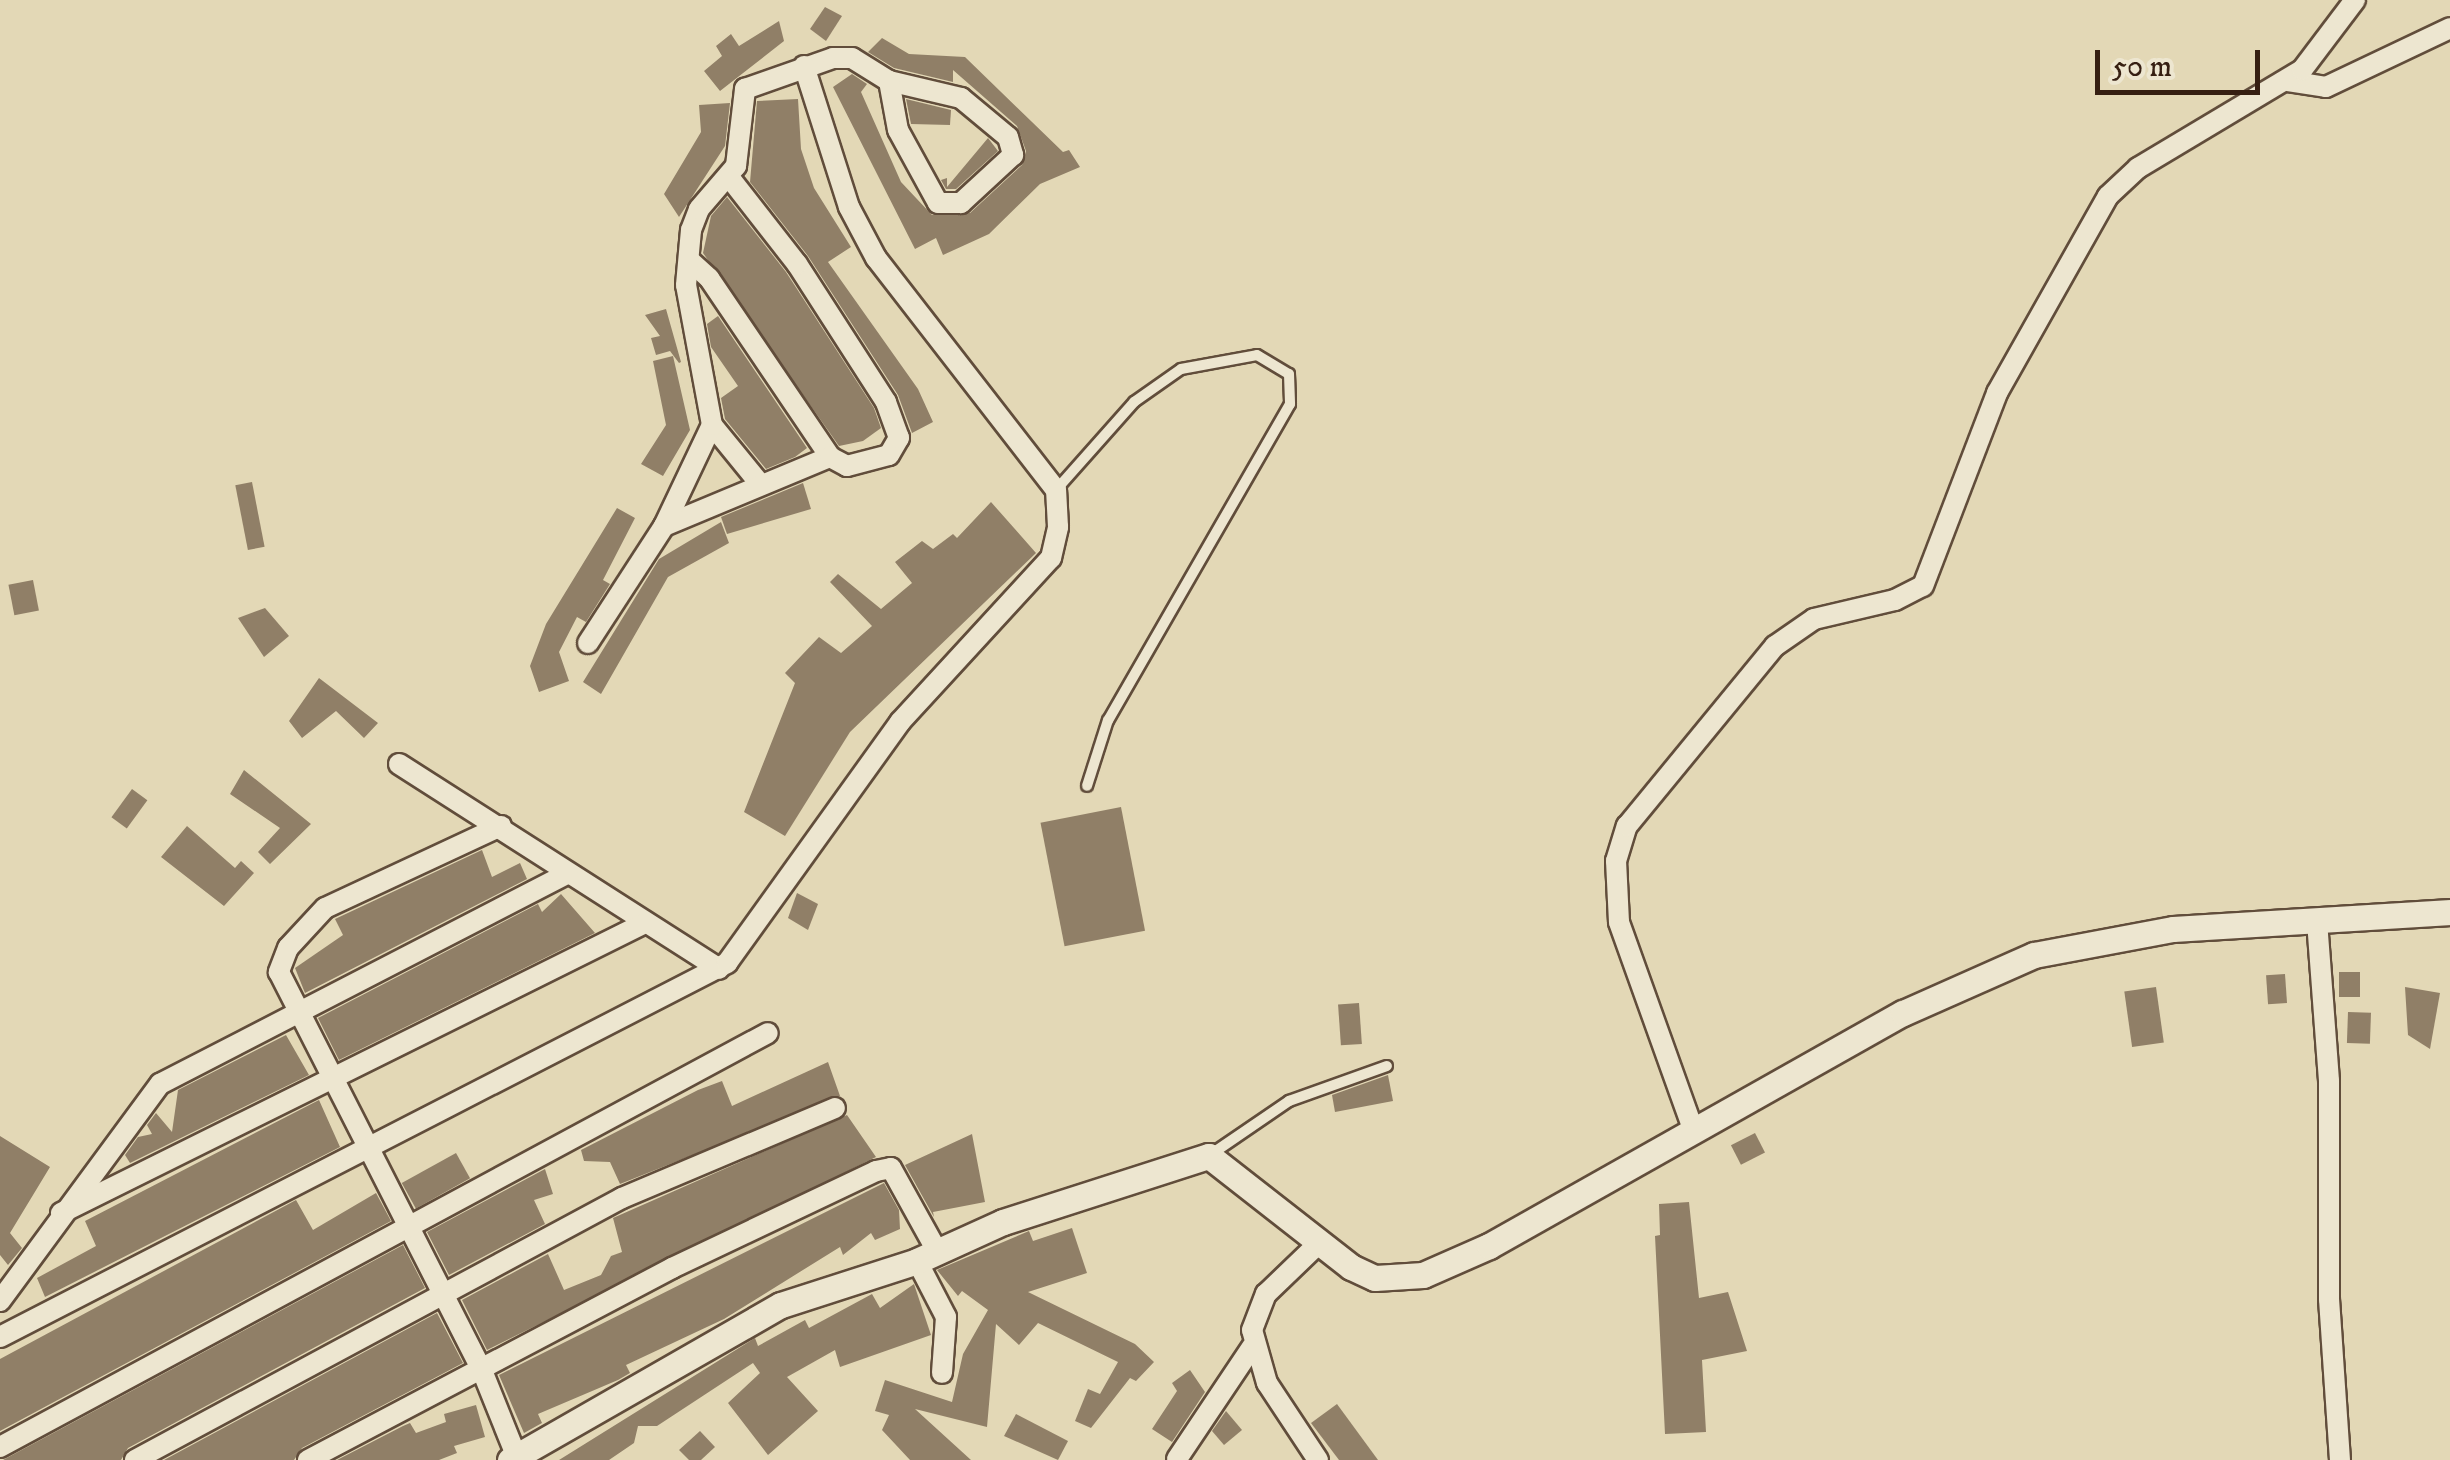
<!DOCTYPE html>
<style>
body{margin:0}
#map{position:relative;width:2450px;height:1460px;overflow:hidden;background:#e3d8b6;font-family:"IM FELL DW Pica",serif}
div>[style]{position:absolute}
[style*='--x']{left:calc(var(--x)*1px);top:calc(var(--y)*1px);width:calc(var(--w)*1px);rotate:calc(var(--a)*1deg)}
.building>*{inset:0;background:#907f67;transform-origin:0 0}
.roads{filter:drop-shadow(2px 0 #614d3b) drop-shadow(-2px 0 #614d3b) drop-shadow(0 2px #614d3b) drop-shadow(0 -2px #614d3b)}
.service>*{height:10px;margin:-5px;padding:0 5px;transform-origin:5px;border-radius:5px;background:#ede6d0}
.minor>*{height:20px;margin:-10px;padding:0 10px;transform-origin:10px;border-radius:10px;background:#ede6d0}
.tertiary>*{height:25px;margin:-12.5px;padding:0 12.5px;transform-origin:12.5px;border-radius:12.5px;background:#ede6d0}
span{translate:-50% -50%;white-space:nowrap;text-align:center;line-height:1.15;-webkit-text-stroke:10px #ede6d0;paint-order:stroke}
.scale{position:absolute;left:2095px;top:50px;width:165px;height:45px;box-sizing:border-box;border:5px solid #361f12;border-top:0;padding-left:12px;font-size:30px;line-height:35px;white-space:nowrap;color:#361f12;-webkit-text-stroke:8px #ede6d0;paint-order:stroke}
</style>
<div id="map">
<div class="building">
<i style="clip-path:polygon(825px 7px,842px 16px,826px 41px,810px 29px)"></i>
<i style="clip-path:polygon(779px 21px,784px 41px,720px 91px,704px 71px,722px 56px,716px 46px,731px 34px,739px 46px)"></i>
<i style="clip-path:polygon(882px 38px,909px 54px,965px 57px,1063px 152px,1069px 150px,1080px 167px,1040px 184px,989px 234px,943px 255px,936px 238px,915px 249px,833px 87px,852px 74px,867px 84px,861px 92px,901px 182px,932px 215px,970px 213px,1022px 165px,1026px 151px,1017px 126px,953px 70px,953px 82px,894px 68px,868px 52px)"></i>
<i style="clip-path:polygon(798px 99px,801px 149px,814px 188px,851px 247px,828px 262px,918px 389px,933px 422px,912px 433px,898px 395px,808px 256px,750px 182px,757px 101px)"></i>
<i style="clip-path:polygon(906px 99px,951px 110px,950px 125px,911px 124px)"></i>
<i style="clip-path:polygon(730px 103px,725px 146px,679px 217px,664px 194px,701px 132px,699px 105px)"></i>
<i style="clip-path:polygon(988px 138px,998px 151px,956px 189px,946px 189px,941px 180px,947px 178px,947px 187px)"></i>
<i style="clip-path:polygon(727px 197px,786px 272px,874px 408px,881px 428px,863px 441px,839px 446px,703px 253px,711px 216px)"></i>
<i style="clip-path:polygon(666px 309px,681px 362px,679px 363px,670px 351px,656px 355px,651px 338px,660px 336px,645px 315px)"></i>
<i style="clip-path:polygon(718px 316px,807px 448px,795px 457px,766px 469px,725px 419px,721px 398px,738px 386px,711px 347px,707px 324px)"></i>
<i style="clip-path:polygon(673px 356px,690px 430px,663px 476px,641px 464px,666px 425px,653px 361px)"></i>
<i style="left:252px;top:482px;width:66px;height:17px;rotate:79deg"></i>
<i style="clip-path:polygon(803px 483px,811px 509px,727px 534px,721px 517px)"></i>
<i style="clip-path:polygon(991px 502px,1036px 553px,850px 732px,785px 836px,744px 812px,795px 683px,785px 673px,819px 637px,841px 653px,872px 626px,830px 582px,838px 574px,881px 609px,912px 583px,895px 562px,922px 541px,933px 549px,953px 534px,957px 538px)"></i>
<i style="clip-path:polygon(617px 508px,635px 518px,603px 580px,610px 584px,586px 622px,577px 617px,559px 652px,569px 681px,539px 692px,530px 666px,546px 624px)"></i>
<i style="clip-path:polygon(721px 522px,729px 543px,668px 577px,601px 694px,583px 682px,659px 559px)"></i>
<i style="left:33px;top:580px;width:31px;height:25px;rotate:79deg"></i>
<i style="clip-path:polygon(265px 608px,289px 636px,264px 657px,238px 618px)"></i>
<i style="clip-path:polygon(319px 678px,378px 723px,364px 738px,336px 711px,302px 738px,289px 721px)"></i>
<i style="clip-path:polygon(244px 770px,311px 824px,270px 864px,258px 852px,280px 828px,230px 794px)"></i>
<i style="left:132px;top:789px;width:19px;height:35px;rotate:36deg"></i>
<i style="left:1121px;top:807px;width:126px;height:82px;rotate:79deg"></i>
<i style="clip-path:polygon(187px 826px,235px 868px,241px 861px,254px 873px,224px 906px,161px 857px)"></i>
<i style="clip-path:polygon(482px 850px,492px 877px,520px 863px,527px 879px,305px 993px,295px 968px,343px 935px,335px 919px)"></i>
<i style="clip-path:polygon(797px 893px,818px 904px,808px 930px,788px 918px)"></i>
<i style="clip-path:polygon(561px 894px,595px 933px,339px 1060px,318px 1018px,538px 904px,542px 912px)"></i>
<i style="left:2339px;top:972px;width:21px;height:25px"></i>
<i style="left:2285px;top:974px;width:29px;height:19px;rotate:86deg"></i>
<i style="left:2156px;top:987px;width:56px;height:32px;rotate:82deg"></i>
<i style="clip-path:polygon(2405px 987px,2440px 993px,2430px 1049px,2408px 1035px)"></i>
<i style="left:1359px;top:1003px;width:41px;height:21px;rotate:86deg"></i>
<i style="left:2348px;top:1012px;width:23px;height:31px;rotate:2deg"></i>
<i style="clip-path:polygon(286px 1035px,309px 1075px,130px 1163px,125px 1155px,138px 1137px,152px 1134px,147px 1125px,156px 1113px,172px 1132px,178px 1090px)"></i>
<i style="clip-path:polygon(828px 1062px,840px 1096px,620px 1184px,610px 1162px,584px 1161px,581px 1150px,698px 1090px,722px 1081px,732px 1106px)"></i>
<i style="clip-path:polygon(1388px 1075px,1393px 1101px,1335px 1112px,1332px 1095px)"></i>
<i style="clip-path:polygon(319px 1100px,340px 1147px,45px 1297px,37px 1278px,96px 1246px,85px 1221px)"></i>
<i style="clip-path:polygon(847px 1115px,876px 1157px,487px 1350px,462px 1300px,548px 1254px,564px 1290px,601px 1275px,611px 1256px,622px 1252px,613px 1218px)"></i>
<i style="left:1755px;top:1133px;width:22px;height:27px;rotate:63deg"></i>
<i style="clip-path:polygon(972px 1134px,985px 1202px,933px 1212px,934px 1217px,905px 1165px)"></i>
<i style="clip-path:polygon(0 1136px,50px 1167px,10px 1233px,22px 1248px,8px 1265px,0 1255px)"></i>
<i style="left:456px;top:1153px;width:29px;height:62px;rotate:61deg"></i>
<i style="clip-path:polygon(545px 1169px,553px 1194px,534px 1200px,545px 1224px,449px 1275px,427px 1232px)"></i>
<i style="clip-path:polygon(884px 1183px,899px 1210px,900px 1229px,875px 1240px,871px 1233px,843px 1255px,840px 1247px,724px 1319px,626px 1365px,630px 1373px,618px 1380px,538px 1414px,542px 1423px,524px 1433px,499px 1375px)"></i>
<i style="clip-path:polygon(376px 1193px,391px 1221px,0 1431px,0 1359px,296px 1200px,313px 1230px)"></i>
<i style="clip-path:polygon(1689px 1202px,1699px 1298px,1728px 1292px,1747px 1351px,1702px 1360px,1706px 1432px,1665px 1434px,1655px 1236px,1660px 1235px,1659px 1204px)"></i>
<i style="clip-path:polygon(1072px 1228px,1087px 1273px,1028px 1292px,1135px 1344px,1154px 1362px,1136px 1381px,1130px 1378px,1091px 1428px,1075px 1421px,1088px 1389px,1100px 1394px,1118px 1362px,1038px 1323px,1019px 1345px,996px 1324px,987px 1427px,915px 1409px,971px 1460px,910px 1460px,882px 1430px,889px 1415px,875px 1411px,885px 1380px,952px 1402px,963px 1354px,988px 1310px,962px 1291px,958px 1296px,937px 1270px,1029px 1231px,1033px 1241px)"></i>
<i style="clip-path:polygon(403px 1245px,425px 1288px,128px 1448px,121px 1460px,3px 1460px)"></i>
<i style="clip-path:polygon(914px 1284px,931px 1335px,840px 1367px,835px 1350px,787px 1377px,818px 1411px,768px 1455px,728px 1403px,760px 1373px,753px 1363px,657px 1426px,638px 1426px,634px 1443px,609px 1460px,559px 1460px,755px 1338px,758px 1346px,805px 1320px,809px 1328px,872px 1294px,880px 1308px)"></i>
<i style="clip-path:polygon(437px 1313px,463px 1363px,302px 1448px,294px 1460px,164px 1460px)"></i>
<i style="clip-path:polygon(1190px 1370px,1205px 1392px,1172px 1442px,1152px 1429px,1177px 1391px,1172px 1383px)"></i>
<i style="clip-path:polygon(1337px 1404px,1378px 1460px,1339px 1460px,1311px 1423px)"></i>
<i style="clip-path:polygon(476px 1405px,485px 1437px,454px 1446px,457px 1453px,439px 1460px,337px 1460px,403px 1426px,410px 1423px,416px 1433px,446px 1422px,444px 1414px)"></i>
<i style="clip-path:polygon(1226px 1411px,1242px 1430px,1224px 1445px,1212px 1431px)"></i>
<i style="clip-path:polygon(1016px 1414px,1068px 1441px,1058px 1460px,1004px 1436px)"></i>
<i style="clip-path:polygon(700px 1431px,715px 1447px,701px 1460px,689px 1460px,679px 1450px)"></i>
</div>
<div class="roads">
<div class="service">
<i style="--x:1056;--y:490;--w:118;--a:-48.4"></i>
<i style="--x:1134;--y:402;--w:57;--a:-35.1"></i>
<i style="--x:1181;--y:369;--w:77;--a:-10.4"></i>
<i style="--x:1257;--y:355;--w:37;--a:31"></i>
<i style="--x:1289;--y:374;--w:30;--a:88"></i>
<i style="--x:1290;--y:404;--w:365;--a:119.9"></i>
<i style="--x:1108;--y:720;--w:69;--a:107.7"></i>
<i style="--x:1210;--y:1155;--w:96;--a:-34.4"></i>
<i style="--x:1289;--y:1101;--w:104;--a:-19.7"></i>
</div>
<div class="minor">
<i style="--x:2288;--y:81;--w:38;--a:9"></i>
<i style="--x:2326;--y:87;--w:137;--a:-25.4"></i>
<i style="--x:689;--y:260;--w:27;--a:42"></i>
<i style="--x:709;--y:278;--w:216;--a:55.9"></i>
<i style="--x:712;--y:425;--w:77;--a:50.8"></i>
<i style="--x:664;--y:526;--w:180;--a:-22.6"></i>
<i style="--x:830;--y:457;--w:19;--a:28"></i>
<i style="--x:847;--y:466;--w:43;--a:-14.7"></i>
<i style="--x:889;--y:455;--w:20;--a:-60"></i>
<i style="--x:899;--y:438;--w:38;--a:-110"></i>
<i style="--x:886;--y:402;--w:164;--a:-122.8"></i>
<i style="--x:797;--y:264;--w:110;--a:-128"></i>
<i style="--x:588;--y:643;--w:140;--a:-57"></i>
<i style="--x:664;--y:526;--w:112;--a:-64.6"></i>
<i style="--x:712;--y:425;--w:142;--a:-100.5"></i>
<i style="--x:686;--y:285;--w:55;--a:-84.8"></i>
<i style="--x:691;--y:230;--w:22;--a:-69"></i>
<i style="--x:699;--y:209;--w:57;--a:-49.3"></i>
<i style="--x:736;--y:166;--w:78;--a:-83.3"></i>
<i style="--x:745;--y:89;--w:93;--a:-19.4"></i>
<i style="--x:833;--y:58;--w:19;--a:0"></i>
<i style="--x:852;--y:58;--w:44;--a:31.9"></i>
<i style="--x:889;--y:81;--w:74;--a:13.3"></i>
<i style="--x:961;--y:98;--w:61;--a:39.7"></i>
<i style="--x:1008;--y:137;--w:19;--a:74"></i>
<i style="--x:1013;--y:155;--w:71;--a:137.3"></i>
<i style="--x:961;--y:203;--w:23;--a:180"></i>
<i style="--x:938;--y:203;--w:83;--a:-118.7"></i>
<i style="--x:898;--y:130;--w:50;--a:-100.4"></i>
<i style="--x:399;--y:764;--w:380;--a:32.6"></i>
<i style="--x:501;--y:826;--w:194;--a:155"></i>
<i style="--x:325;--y:908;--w:54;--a:132.8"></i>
<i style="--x:288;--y:948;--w:26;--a:111"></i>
<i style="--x:279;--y:972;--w:445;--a:63"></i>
<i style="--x:481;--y:1368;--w:99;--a:68.1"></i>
<i style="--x:2317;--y:921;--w:160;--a:85.7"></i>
<i style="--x:2329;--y:1081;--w:218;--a:90"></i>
<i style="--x:2329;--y:1299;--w:161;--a:86.1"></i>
<i style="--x:1693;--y:1129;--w:220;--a:-109.7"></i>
<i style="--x:1619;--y:922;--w:61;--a:-92.8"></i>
<i style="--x:1616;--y:861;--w:37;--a:-73"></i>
<i style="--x:1627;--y:826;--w:233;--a:-50.6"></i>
<i style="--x:1775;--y:646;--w:47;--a:-34.7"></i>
<i style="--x:1814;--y:619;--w:83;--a:-13.2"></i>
<i style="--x:1895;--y:600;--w:31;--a:-27"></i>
<i style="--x:1923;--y:586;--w:207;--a:-69"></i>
<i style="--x:1997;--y:393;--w:226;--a:-60.6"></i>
<i style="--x:2108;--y:196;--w:41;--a:-43"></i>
<i style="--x:2138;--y:168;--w:191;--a:-30.9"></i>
<i style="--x:2302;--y:70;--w:88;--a:-52.9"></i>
<i style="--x:61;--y:1213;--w:648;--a:-26.41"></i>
<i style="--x:917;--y:1261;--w:63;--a:62.6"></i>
<i style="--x:946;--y:1317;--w:56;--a:94.1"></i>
<i style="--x:0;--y:1301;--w:270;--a:-53.6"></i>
<i style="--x:160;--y:1084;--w:459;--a:-27.3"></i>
<i style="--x:0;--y:1337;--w:818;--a:-27.22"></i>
<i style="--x:727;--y:963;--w:297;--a:-54.3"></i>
<i style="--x:900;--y:722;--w:223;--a:-47.4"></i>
<i style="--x:1051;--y:558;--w:32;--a:-77"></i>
<i style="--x:1058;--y:527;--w:37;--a:-93"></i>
<i style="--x:1056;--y:490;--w:294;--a:-127.8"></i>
<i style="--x:876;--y:258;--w:58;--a:-117.9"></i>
<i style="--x:849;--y:207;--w:148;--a:-107.7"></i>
<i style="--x:0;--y:1447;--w:872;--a:-28.33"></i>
<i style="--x:1177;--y:1459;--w:135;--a:-56.2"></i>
<i style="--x:135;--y:1460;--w:553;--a:-28.28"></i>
<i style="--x:622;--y:1198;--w:231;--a:-22.9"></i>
<i style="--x:308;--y:1460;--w:412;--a:-27.8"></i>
<i style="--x:672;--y:1268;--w:226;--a:-25.4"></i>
<i style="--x:876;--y:1171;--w:15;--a:-11"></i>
<i style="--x:891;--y:1168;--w:95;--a:61"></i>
<i style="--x:1318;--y:1460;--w:92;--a:-123.5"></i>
<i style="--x:1267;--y:1383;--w:55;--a:-105.8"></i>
<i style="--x:1252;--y:1330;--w:39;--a:-69"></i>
<i style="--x:1266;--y:1294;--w:74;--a:-43.9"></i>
</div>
<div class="tertiary">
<i style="--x:510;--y:1460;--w:312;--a:-29.8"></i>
<i style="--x:781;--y:1305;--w:143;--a:-17.9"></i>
<i style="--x:917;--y:1261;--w:94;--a:-24.4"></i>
<i style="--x:1003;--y:1222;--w:216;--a:-17.8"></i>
<i style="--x:1209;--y:1156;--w:180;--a:38"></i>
<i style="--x:1351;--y:1267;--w:26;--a:25"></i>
<i style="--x:1375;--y:1278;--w:48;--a:-3.6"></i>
<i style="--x:1423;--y:1275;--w:72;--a:-23.7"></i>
<i style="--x:1489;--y:1246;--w:475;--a:-29.4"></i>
<i style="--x:1903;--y:1013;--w:143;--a:-23.9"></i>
<i style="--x:2034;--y:955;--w:141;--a:-10.6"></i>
<i style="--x:2173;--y:929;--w:278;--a:-3.5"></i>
</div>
</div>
<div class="scale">50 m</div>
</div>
